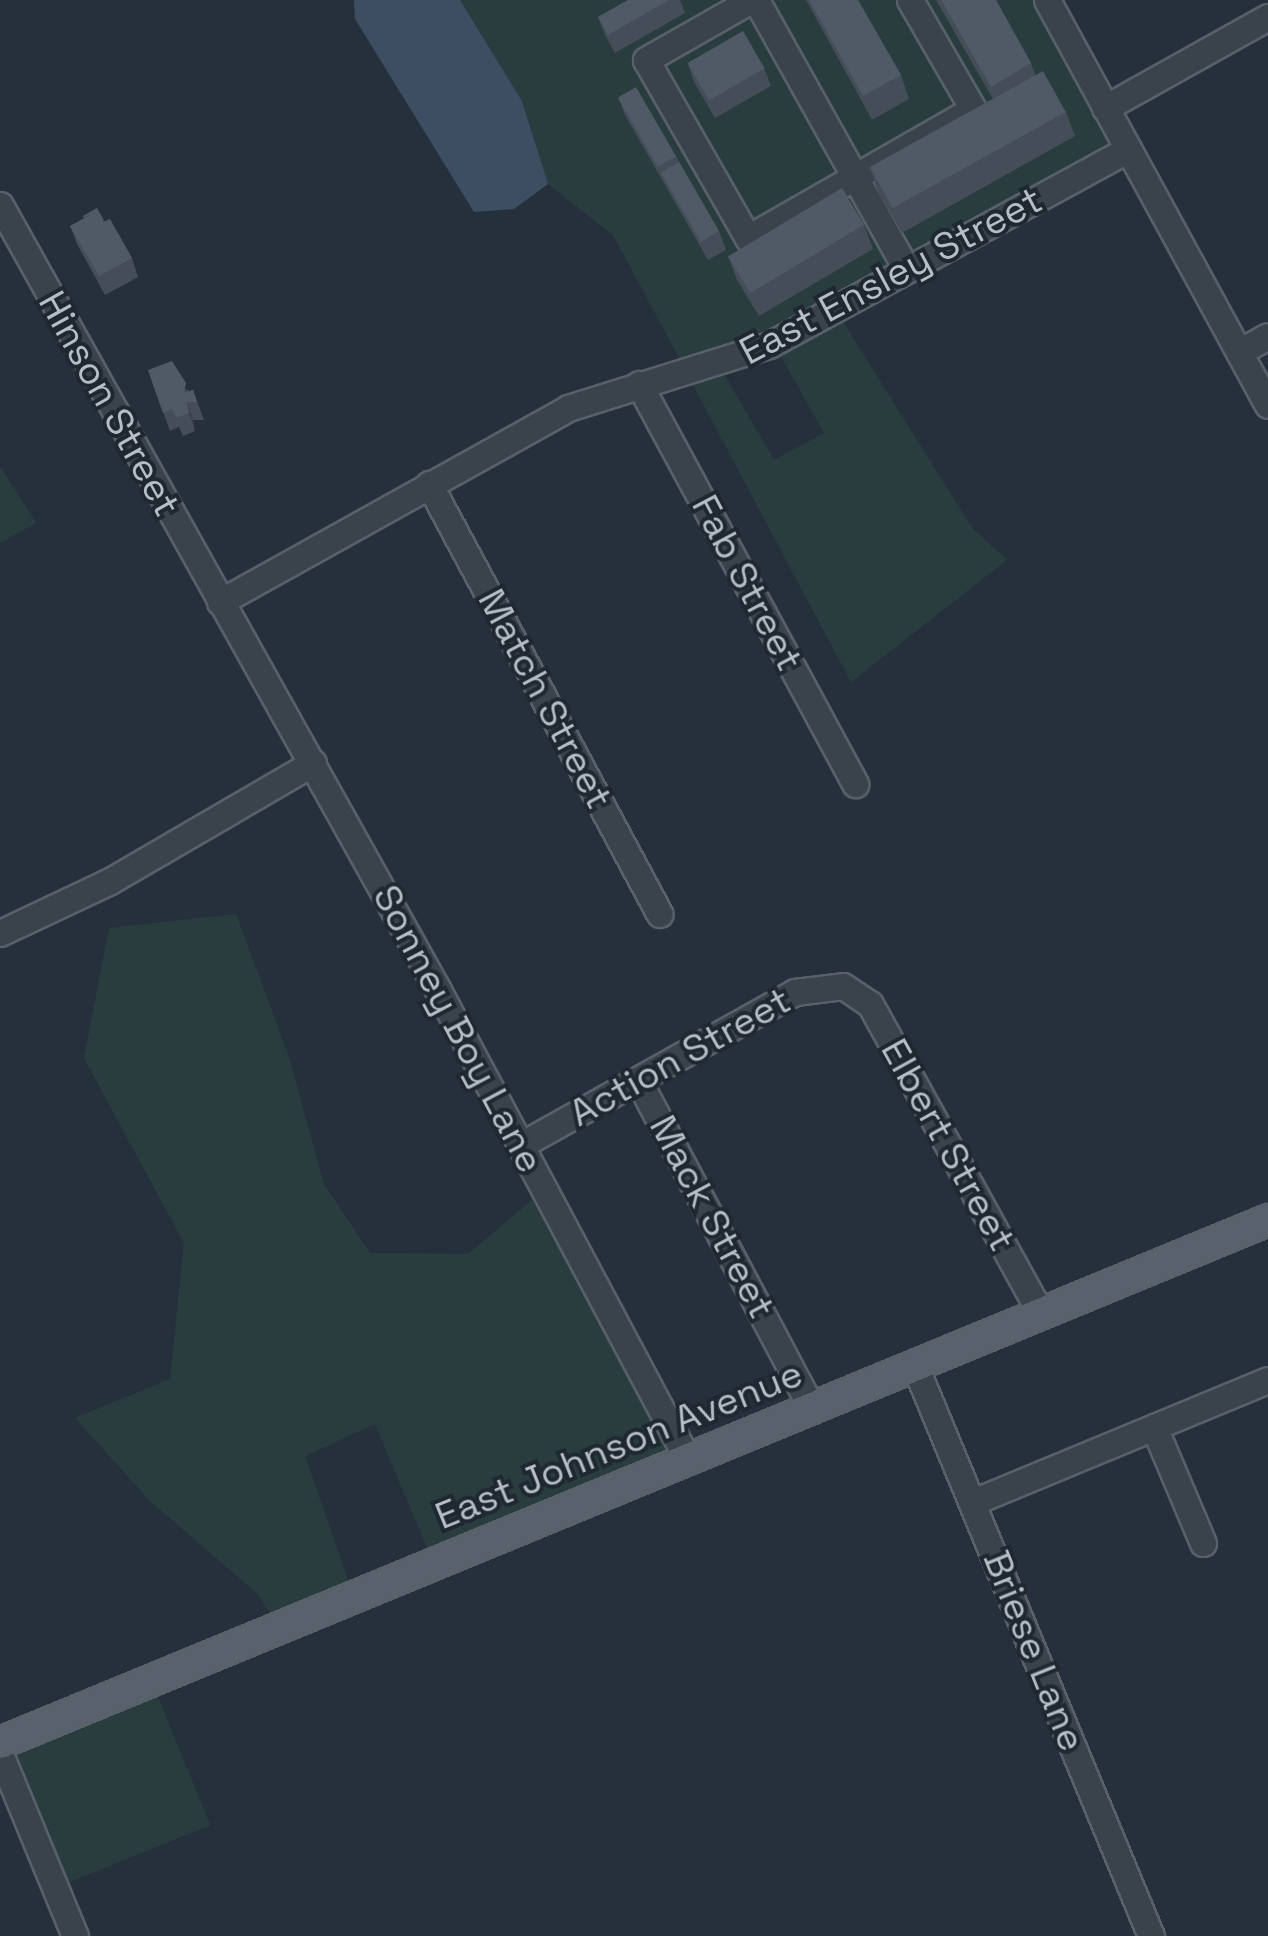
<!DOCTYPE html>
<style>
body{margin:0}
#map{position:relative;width:1268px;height:1936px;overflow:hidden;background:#26303c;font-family:"Space Grotesk",sans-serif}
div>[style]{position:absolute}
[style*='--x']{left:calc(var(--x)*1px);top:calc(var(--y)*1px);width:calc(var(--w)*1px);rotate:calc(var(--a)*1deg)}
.green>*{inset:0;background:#293d3e;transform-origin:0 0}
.water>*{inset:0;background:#3d4e63}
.roads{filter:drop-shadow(2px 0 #58606a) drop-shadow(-2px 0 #58606a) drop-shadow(0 2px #58606a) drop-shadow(0 -2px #58606a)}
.minor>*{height:25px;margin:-12.5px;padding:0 12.5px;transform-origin:12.5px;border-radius:12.5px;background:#3a424c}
.major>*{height:30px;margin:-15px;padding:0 15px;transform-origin:15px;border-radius:15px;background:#58616c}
.wall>*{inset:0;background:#454d59}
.shaded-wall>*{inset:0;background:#383f48}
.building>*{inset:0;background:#505a67;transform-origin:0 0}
span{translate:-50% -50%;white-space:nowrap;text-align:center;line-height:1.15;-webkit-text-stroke:8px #1f2731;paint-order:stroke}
.street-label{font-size:38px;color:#b6bdc7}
</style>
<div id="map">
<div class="green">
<i style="clip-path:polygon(460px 0,1035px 0,1116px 145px,765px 337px,683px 365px,613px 235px,548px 184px,522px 101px)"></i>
<i style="clip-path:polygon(840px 317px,972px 528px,1007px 560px,851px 682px,692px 383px,724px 374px,774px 460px,824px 433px,778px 351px)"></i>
<i style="clip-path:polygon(0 466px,36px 523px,0 543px)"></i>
<i style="clip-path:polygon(236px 914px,288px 1054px,324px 1184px,370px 1253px,468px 1254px,532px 1200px,673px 1455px,430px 1555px,375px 1424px,305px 1456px,351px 1588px,274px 1619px,257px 1593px,151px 1502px,75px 1418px,170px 1379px,184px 1243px,84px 1058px,109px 928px)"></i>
<i style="left:155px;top:1689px;width:147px;height:160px;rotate:68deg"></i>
</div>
<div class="water">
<i style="clip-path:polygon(354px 0,460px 0,522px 101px,548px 184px,514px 209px,474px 212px,355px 19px)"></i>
</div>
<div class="roads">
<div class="minor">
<i style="--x:751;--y:0;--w:121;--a:150.3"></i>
<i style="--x:646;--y:60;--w:205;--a:60.2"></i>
<i style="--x:748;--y:238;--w:259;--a:-29.8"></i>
<i style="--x:973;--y:109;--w:126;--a:-120"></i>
<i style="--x:756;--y:0;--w:309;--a:60.8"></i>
<i style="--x:1047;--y:0;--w:461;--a:61.4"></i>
<i style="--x:1105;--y:108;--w:187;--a:-29.2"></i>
<i style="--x:0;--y:205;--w:899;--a:60.84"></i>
<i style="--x:438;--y:990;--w:532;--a:61.99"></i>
<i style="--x:1239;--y:352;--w:33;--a:-29"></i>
<i style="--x:639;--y:384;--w:455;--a:61.6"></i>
<i style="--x:429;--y:484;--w:488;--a:61.8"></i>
<i style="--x:220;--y:602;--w:398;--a:-29.1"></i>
<i style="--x:568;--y:408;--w:211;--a:-17.4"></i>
<i style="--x:769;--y:345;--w:409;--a:-28.6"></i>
<i style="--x:0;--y:933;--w:122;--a:-25.3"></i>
<i style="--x:110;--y:881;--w:235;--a:-30.2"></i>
<i style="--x:638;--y:1080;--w:371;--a:62.1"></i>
<i style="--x:521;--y:1145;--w:314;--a:-29.2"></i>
<i style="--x:795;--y:992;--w:48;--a:-7.1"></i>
<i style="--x:843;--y:986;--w:32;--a:34"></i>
<i style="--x:870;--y:1004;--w:354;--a:61.1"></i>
<i style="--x:915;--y:1366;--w:617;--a:67.51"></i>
<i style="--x:1154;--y:1427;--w:126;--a:67.1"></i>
<i style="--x:973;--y:1502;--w:319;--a:-22.5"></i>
<i style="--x:0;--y:1754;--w:197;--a:67.6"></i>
</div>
<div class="major">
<i style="--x:0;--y:1743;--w:1372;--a:-22.41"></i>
</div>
</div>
<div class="wall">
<i style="clip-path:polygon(628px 0,680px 0,685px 13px,615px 53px,605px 35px,598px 17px)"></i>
<i style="clip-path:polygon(806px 0,858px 0,901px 75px,909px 99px,872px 120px)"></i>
<i style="clip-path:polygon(936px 0,996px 0,1031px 63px,1036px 76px,1066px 112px,1075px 136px,902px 233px,878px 192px,870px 168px,993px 99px)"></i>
<i style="clip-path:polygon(688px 64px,764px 68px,771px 86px,715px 118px,694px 82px)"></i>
<i style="clip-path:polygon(618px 97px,676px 156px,719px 231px,726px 250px,708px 260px,625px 115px)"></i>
<i style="clip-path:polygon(97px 208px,104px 222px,132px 258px,138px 277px,105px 295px,77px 244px,70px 226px,84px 219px)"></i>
<i style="clip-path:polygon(864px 225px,873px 249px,759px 316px,737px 280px,728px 256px)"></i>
<i style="clip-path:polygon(148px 370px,189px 391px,193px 390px,204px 420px,193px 420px,195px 431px,183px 436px,179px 427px,170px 431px)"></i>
</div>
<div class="shaded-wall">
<i style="clip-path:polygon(187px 402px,193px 420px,195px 431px,189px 413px)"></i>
</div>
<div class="building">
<i style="clip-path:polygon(628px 0,669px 0,608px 35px,598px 17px)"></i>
<i style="clip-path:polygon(809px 0,858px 0,901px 75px,863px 96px)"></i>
<i style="clip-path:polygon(941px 0,996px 0,1031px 63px,991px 87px)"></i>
<i style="left:743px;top:31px;width:43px;height:64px;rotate:60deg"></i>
<i style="left:1043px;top:71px;width:47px;height:198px;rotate:61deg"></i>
<i style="left:636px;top:87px;width:80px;height:21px;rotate:60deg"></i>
<i style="left:679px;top:162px;width:80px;height:21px;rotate:60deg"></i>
<i style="left:842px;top:188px;width:43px;height:133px;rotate:59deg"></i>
<i style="clip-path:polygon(97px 208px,104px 220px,102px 221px,97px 211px,84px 218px,83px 216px)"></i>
<i style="clip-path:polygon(97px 211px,103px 222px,110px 219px,132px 258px,99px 276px,70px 226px)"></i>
<i style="clip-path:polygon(172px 361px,186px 383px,184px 393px,193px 390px,197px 402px,187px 402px,189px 413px,176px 418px,172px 409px,163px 413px,148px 370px)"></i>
</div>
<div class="street-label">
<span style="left:891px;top:276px;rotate:-28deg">East Ensley Street</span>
<span style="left:109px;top:404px;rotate:61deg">Hinson Street</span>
<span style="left:747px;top:583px;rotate:62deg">Fab Street</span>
<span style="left:545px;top:699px;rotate:62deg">Match Street</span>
<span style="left:458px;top:1029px;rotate:62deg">Sonney Boy Lane</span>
<span style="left:680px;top:1057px;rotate:-29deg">Action Street</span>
<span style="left:948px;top:1145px;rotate:61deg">Elbert Street</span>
<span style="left:712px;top:1217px;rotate:62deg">Mack Street</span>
<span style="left:619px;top:1445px;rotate:-22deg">East Johnson Avenue</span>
<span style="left:1034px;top:1651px;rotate:68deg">Briese Lane</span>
</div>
</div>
